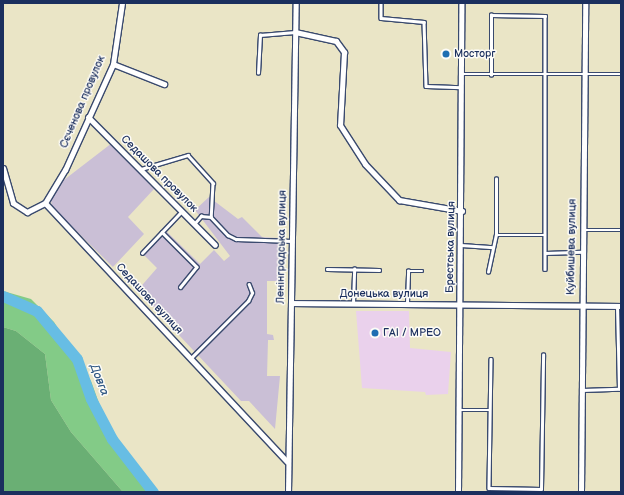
<!DOCTYPE html>
<meta charset="utf-8">
<style>
body{margin:0}
#map{position:relative;width:624px;height:495px;overflow:hidden;background:#eae5c6;font-family:"Balsamiq Sans",sans-serif}
div>[style]{position:absolute}
[style*='--x']{left:calc(var(--x)*1px);top:calc(var(--y)*1px);width:calc(var(--w)*1px);rotate:calc(var(--a)*1deg)}
.built>*{inset:0;background:#ead1ec}
.industrial>*{inset:0;background:#cabfd6}
.green>*{inset:0;background:#83cb87}
.forest>*{inset:0;background:#6aaf74}
.river>*{height:11px;margin:-5.5px;padding:0 5.5px;transform-origin:5.5px;border-radius:5.5px;background:#67bde4}
.roads{filter:drop-shadow(1px 0 #3a4a6e) drop-shadow(-1px 0 #3a4a6e) drop-shadow(0 1px #3a4a6e) drop-shadow(0 -1px #3a4a6e)}
.lane>*{height:2.5px;margin:-1.25px;padding:0 1.25px;transform-origin:1.25px;border-radius:1.25px;background:#fff}
.street>*{height:5px;margin:-2.5px;padding:0 2.5px;transform-origin:2.5px;border-radius:2.5px;background:#fff}
.dots>*{width:11px;height:11px;translate:-50% -50%;box-sizing:border-box;border:2px solid #fdfcf7;border-radius:50%}
span{translate:-50% -50%;white-space:nowrap;text-align:center;line-height:1.15;-webkit-text-stroke:3px #fdfcf7;paint-order:stroke}
.poi-label{font-size:11px;color:#1b2f5e}
.left{translate:0 -50%;text-align:left}
.street-label{font-size:11px;color:#1b2f5e}
.water-label{font-size:12px;color:#325a86;font-style:italic}
.frame{position:absolute;inset:0;border:4px solid #1b2f5e;pointer-events:none}
</style>
<div id="map">
<div class="built">
<i style="clip-path:polygon(356px 311px,409px 311px,410px 348px,451px 352px,448px 394px,426px 395px,425px 392px,362px 388px)"></i>
</div>
<div class="industrial">
<i style="clip-path:polygon(112px 143px,154px 189px,128px 217px,144px 234px,113px 267px,52px 207px,51px 200px,60px 183px)"></i>
<i style="clip-path:polygon(209px 197px,238px 219px,242px 217px,262px 237px,278px 238px,280px 281px,267px 281px,267px 334px,273px 335px,274px 340px,268px 340px,267px 376px,280px 376px,275px 429px,249px 401px,241px 401px,178px 334px,177px 329px,137px 291px,157px 268px,141px 252px,164px 229px,200px 264px,214px 250px,224px 261px,230px 256px,195px 210px)"></i>
</div>
<div class="green">
<i style="clip-path:polygon(3px 291px,31px 299px,54px 322px,91px 381px,112px 439px,143px 472px,158px 492px,123px 492px,71px 432px,51px 400px,45px 354px,16px 331px,3px 327px)"></i>
</div>
<div class="forest">
<i style="clip-path:polygon(3px 327px,16px 331px,45px 354px,51px 400px,71px 432px,123px 492px,3px 492px)"></i>
</div>
<div class="river">
<i style="--x:3;--y:296;--w:37;--a:24"></i>
<i style="--x:37;--y:311;--w:62;--a:50.2"></i>
<i style="--x:77;--y:359;--w:42;--a:70.7"></i>
<i style="--x:91;--y:399;--w:45;--a:62.3"></i>
<i style="--x:112;--y:439;--w:67;--a:52.3"></i>
</div>
<div class="roads">
<div class="lane">
<i style="--x:381;--y:3;--w:15;--a:90"></i>
<i style="--x:381;--y:18;--w:43;--a:5.3"></i>
<i style="--x:424;--y:22;--w:64;--a:88.2"></i>
<i style="--x:426;--y:86;--w:35;--a:2"></i>
<i style="--x:258;--y:73;--w:38;--a:-87"></i>
<i style="--x:260;--y:35;--w:35;--a:-5"></i>
<i style="--x:462;--y:74;--w:159;--a:0"></i>
<i style="--x:491;--y:75;--w:60;--a:-90"></i>
<i style="--x:491;--y:15;--w:54;--a:1.1"></i>
<i style="--x:545;--y:16;--w:253;--a:90"></i>
<i style="--x:141;--y:169;--w:49;--a:-16.6"></i>
<i style="--x:188;--y:155;--w:38;--a:48"></i>
<i style="--x:213;--y:183;--w:34;--a:93"></i>
<i style="--x:194;--y:224;--w:11;--a:-49"></i>
<i style="--x:201;--y:216;--w:10;--a:6"></i>
<i style="--x:211;--y:217;--w:25;--a:47"></i>
<i style="--x:228;--y:235;--w:9;--a:27"></i>
<i style="--x:236;--y:239;--w:56;--a:2"></i>
<i style="--x:584;--y:230;--w:37;--a:0"></i>
<i style="--x:162;--y:232;--w:49;--a:45"></i>
<i style="--x:197;--y:267;--w:26;--a:129"></i>
<i style="--x:496;--y:235;--w:49;--a:0"></i>
<i style="--x:461;--y:245;--w:32;--a:4"></i>
<i style="--x:142;--y:253;--w:57;--a:-46.4"></i>
<i style="--x:545;--y:253;--w:37;--a:-2"></i>
<i style="--x:327;--y:269;--w:52;--a:1.1"></i>
<i style="--x:488;--y:272;--w:38;--a:-78"></i>
<i style="--x:496;--y:235;--w:56;--a:-90"></i>
<i style="--x:353;--y:303;--w:34;--a:-88"></i>
<i style="--x:407;--y:303;--w:32;--a:-88"></i>
<i style="--x:408;--y:271;--w:14;--a:0"></i>
<i style="--x:191;--y:358;--w:81;--a:-45"></i>
<i style="--x:248;--y:301;--w:9;--a:-63"></i>
<i style="--x:252;--y:293;--w:9;--a:-111"></i>
<i style="--x:491;--y:359;--w:129;--a:90.9"></i>
<i style="--x:489;--y:488;--w:52;--a:1.1"></i>
<i style="--x:541;--y:489;--w:134;--a:-89.1"></i>
<i style="--x:582;--y:390;--w:37;--a:-2"></i>
<i style="--x:619;--y:389;--w:83;--a:-91.4"></i>
<i style="--x:459;--y:410;--w:31;--a:0"></i>
</div>
<div class="street">
<i style="--x:295;--y:32;--w:42;--a:12.4"></i>
<i style="--x:336;--y:41;--w:14;--a:54"></i>
<i style="--x:344;--y:52;--w:73;--a:93.1"></i>
<i style="--x:340;--y:125;--w:46;--a:57.3"></i>
<i style="--x:365;--y:164;--w:50;--a:46.6"></i>
<i style="--x:399;--y:200;--w:64;--a:9.9"></i>
<i style="--x:113;--y:64;--w:55;--a:21.4"></i>
<i style="--x:88;--y:117;--w:180;--a:45.2"></i>
<i style="--x:3;--y:168;--w:36;--a:74"></i>
<i style="--x:13;--y:203;--w:17;--a:33"></i>
<i style="--x:27;--y:212;--w:20;--a:-27"></i>
<i style="--x:45;--y:203;--w:354;--a:46.9"></i>
<i style="--x:45;--y:203;--w:39;--a:-59"></i>
<i style="--x:65;--y:170;--w:116;--a:-65.6"></i>
<i style="--x:113;--y:64;--w:62;--a:-81.6"></i>
<i style="--x:291;--y:303;--w:330;--a:0.5"></i>
<i style="--x:288;--y:492;--w:489;--a:-89.1"></i>
<i style="--x:458;--y:492;--w:489;--a:-89.6"></i>
<i style="--x:581;--y:492;--w:489;--a:-89.5"></i>
</div>
</div>
<div class="dots">
<i style="left:446px;top:54px;background:#1f6fb2"></i>
<i style="left:375px;top:333px;background:#1f6fb2"></i>
</div>
<div class="poi-label">
<span class="left" style="left:454px;top:54px">Мосторг</span>
<span class="left" style="left:383px;top:333px">ГАІ / МРЕО</span>
</div>
<div class="street-label">
<span style="left:83px;top:102px;rotate:-67deg">Сєченова провулок</span>
<span style="left:159px;top:174px;rotate:45deg">Седашова провулок</span>
<span style="left:282px;top:247px;rotate:-89deg">Ленінградська вулиця</span>
<span style="left:451px;top:247px;rotate:-89deg">Брестська вулиця</span>
<span style="left:572px;top:247px;rotate:-89deg">Куйбишева вулиця</span>
<span style="left:384px;top:294px">Донецька вулиця</span>
<span style="left:149px;top:299px;rotate:47deg">Седашова вулиця</span>
</div>
<div class="water-label">
<span style="left:99px;top:380px;rotate:69deg">Довга</span>
</div>
<div class="frame"></div>
</div>
